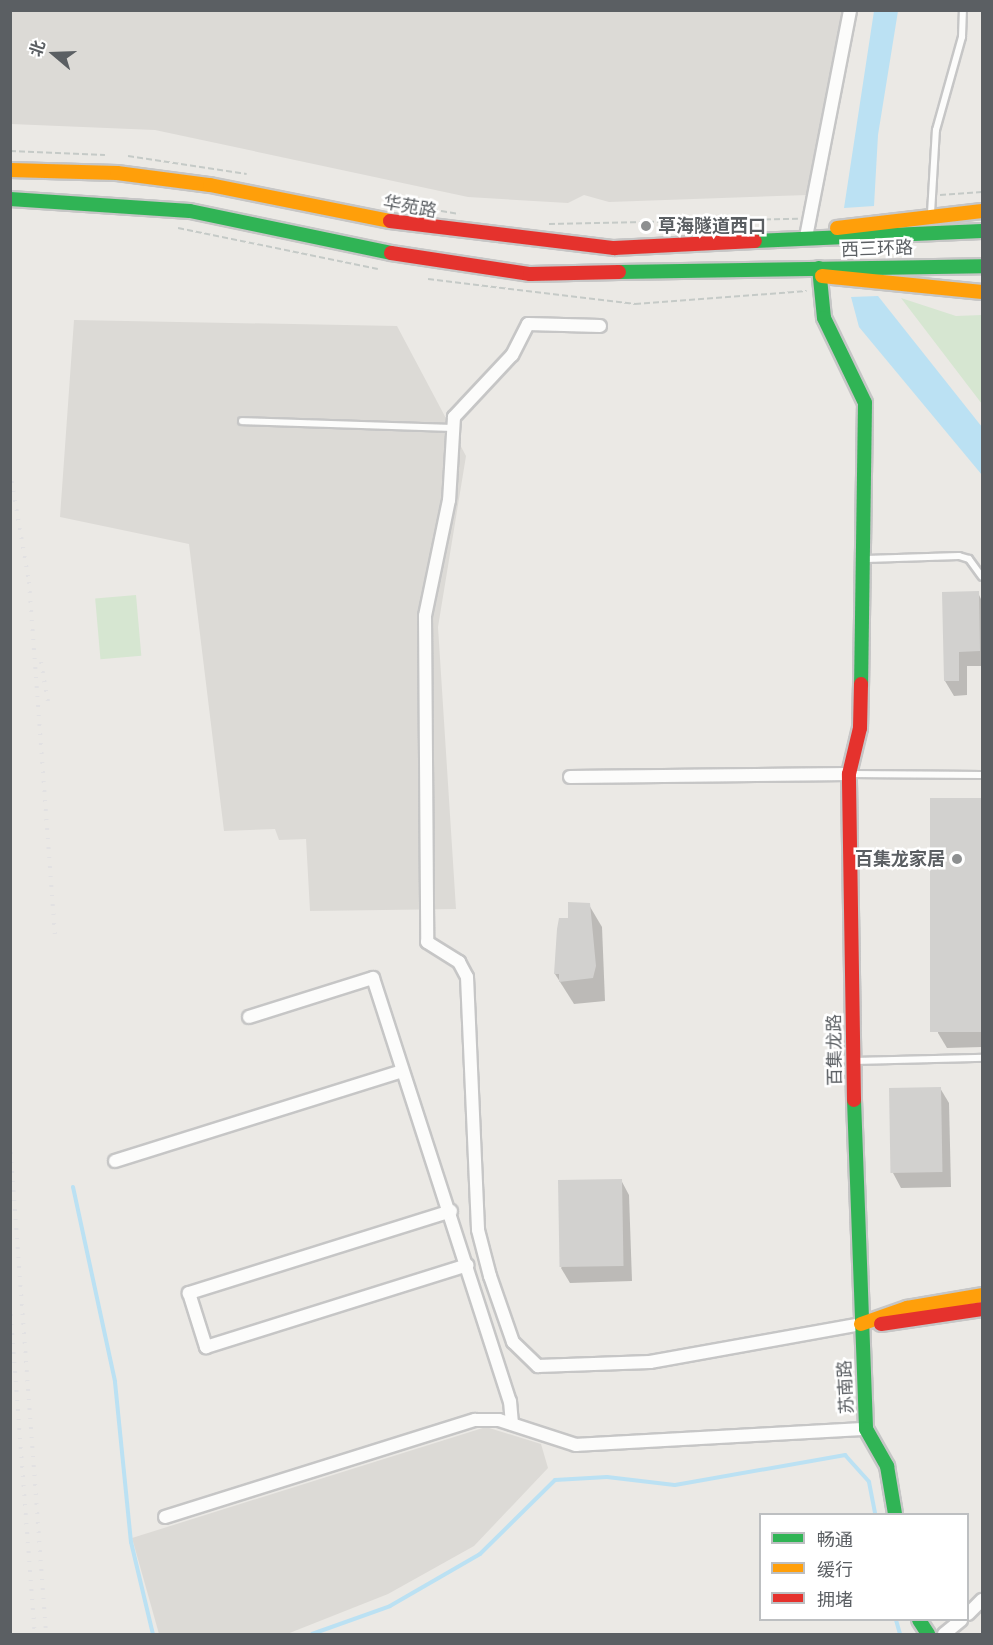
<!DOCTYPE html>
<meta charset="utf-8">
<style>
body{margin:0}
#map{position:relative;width:993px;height:1645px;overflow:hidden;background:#ebe9e5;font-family:"Archivo Narrow","Noto Sans SC",sans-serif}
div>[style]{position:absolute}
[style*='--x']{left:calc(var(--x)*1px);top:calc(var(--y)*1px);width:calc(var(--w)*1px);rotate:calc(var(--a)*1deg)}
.industrial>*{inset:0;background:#dcdad6}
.green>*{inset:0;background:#d6e6d1;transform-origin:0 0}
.water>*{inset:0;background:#bbe1f3}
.shadow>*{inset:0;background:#0003}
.stream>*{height:4px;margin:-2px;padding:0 2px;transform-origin:2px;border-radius:2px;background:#bbe1f3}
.building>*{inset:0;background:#d2d1cf;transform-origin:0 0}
.path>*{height:2px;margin-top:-1px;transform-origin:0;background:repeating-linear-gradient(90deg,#c5cac7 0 6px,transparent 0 9px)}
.roads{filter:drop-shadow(2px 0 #c6c6c6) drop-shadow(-2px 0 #c6c6c6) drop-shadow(0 2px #c6c6c6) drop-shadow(0 -2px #c6c6c6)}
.lane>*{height:6px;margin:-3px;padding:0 3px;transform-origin:3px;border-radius:3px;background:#fcfcfb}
.street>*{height:12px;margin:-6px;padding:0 6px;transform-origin:6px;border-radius:6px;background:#fcfcfb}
.fast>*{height:14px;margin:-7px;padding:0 7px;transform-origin:7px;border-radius:7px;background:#30b455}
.slow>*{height:14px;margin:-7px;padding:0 7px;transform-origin:7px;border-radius:7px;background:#ff9f0a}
.jam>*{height:14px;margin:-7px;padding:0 7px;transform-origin:7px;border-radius:7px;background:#e5322d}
.rail>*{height:4px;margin-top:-2px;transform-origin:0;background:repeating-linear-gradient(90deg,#e2e1e2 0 1.5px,transparent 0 9.5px)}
.dots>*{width:16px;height:16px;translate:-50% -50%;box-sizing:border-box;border:3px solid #fff;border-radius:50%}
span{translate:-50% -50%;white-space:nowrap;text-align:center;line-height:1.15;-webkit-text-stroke:5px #fff;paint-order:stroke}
.street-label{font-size:18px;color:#5b5f63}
.poi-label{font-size:18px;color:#5b5f63;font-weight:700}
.left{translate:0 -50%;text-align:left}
.right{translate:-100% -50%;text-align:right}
.frame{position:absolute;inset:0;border:12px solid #5b5f63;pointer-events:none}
.legend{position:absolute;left:759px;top:1513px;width:210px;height:108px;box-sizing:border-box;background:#fff;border:2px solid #bdbfc1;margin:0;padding:8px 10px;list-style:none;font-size:18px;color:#5b5f63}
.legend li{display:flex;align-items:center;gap:12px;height:30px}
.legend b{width:30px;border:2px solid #bdbfc1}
.north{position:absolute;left:24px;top:24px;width:60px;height:60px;-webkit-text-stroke:4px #fff;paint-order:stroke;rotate:289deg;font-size:16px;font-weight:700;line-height:24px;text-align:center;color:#5b5f63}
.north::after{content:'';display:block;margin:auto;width:21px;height:27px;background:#5b5f63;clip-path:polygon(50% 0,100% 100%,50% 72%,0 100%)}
</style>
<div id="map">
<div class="industrial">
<i style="clip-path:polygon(10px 11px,848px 11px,808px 195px,609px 202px,584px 195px,568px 203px,468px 197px,155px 130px,11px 124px)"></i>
<i style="clip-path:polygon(74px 320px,397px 326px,466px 456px,438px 627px,456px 909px,310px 911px,306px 839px,279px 840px,275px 829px,224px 831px,189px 544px,60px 517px)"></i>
<i style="clip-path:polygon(486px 1427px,541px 1444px,548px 1468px,474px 1546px,388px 1594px,287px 1634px,159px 1634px,132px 1538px)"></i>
</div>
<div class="green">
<i style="clip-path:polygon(901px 298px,956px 316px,982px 315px,982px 404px)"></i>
<i style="left:136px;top:595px;width:61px;height:41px;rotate:85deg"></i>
</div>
<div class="water">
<i style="clip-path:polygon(874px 11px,898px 11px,878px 135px,874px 206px,844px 208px)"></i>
<i style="clip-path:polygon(878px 296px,982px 427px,982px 475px,859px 327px,851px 297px)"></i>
</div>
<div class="shadow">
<i style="clip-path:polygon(978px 593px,982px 601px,982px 666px,967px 666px,967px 695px,954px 696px,945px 681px)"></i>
<i style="clip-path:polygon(982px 800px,982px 1047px,947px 1048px,938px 1033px,931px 802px)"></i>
<i style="clip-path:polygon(589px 905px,602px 927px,605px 1001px,574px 1004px,555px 974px,570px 919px)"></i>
<i style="clip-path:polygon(940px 1088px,949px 1103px,951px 1187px,901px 1188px,893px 1173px)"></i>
<i style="clip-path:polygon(621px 1180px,629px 1195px,632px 1281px,570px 1283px,561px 1268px)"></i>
</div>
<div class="stream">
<i style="--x:73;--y:1187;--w:199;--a:77.8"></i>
<i style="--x:115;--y:1382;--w:161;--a:84.3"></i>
<i style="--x:131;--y:1542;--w:95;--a:76.6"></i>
<i style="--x:896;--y:1620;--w:15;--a:74"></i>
<i style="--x:312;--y:1634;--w:83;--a:-19.7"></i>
<i style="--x:390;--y:1606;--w:104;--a:-30"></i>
<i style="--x:480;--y:1554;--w:105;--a:-44.6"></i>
<i style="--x:555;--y:1480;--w:52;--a:-3.3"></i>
<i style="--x:607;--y:1477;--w:68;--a:6.7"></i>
<i style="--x:675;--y:1485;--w:173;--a:-10"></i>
<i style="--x:845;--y:1455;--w:36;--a:48"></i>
<i style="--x:869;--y:1482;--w:33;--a:79"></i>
</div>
<div class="building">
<i style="clip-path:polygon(979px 591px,980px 651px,959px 652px,959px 681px,944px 681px,942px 592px)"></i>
<i style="left:982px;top:798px;width:234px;height:52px;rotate:90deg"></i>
<i style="clip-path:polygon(568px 902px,590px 903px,596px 966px,593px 978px,559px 982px,559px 974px,554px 974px,557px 929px,559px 918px,568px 918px)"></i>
<i style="left:941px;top:1087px;width:85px;height:52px;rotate:89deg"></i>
<i style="left:622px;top:1179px;width:87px;height:64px;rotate:89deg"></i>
</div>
<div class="path">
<i style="--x:10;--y:151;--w:95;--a:2.4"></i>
<i style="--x:128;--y:156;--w:120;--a:8.6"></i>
<i style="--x:940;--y:195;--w:42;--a:-4.1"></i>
<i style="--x:388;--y:202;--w:72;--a:9.6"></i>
<i style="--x:549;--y:224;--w:249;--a:-1.2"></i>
<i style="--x:178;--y:228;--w:204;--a:11.6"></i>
<i style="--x:428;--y:279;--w:209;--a:6.9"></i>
<i style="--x:635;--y:304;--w:172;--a:-4.3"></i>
</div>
<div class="roads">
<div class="lane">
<i style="--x:931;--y:213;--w:83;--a:-86.6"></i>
<i style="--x:936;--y:130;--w:97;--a:-74.4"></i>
<i style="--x:962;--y:37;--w:27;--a:-88"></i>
<i style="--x:242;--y:421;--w:208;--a:1.9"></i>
<i style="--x:866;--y:559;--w:93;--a:-1.8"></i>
<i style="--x:959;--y:556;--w:10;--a:17"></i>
<i style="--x:969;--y:559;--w:22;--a:54"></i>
<i style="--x:851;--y:774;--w:131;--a:0.4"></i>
<i style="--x:857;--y:1061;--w:125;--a:-1.4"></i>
</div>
<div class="street">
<i style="--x:806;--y:237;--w:231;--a:-79"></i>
<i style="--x:600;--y:326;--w:72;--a:-178.4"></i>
<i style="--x:528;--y:324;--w:35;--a:117"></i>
<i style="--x:512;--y:355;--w:85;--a:133.1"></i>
<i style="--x:454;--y:417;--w:83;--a:93.4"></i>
<i style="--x:449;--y:500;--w:118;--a:101.7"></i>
<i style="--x:425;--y:616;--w:326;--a:89.6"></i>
<i style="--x:427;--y:942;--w:38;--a:32"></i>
<i style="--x:459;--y:962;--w:17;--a:62"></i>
<i style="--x:467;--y:977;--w:253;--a:87.5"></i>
<i style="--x:478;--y:1230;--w:48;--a:75.4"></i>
<i style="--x:490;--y:1276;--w:70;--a:70.8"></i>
<i style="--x:513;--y:1342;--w:35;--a:44"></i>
<i style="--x:538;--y:1366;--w:112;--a:-2"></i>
<i style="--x:650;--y:1362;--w:214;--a:-10.2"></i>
<i style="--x:570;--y:777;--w:279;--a:-0.6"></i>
<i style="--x:249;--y:1017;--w:130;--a:-17.5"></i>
<i style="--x:373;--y:978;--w:445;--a:72.1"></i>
<i style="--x:510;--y:1401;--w:23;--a:85"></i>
<i style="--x:115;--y:1161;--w:301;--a:-17.4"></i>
<i style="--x:451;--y:1211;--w:275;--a:162.6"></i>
<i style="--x:189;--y:1293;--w:57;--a:72.5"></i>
<i style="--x:206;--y:1347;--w:274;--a:-17.4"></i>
<i style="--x:165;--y:1517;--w:325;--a:-17.4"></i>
<i style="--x:475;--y:1420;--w:24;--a:0"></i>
<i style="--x:499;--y:1420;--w:81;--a:18"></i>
<i style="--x:576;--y:1445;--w:290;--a:-3.2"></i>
<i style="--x:968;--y:1614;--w:20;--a:-45"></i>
<i style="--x:944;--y:1634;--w:22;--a:-39"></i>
</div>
<div class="fast">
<i style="--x:10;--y:199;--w:180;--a:3.8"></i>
<i style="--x:190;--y:211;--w:205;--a:11.8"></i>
<i style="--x:755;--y:241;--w:227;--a:-2.5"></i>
<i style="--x:819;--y:268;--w:50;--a:84.3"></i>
<i style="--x:824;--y:318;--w:94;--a:64.2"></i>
<i style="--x:865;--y:403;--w:281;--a:90.8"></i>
<i style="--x:619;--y:272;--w:363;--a:-0.9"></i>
<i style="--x:854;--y:1100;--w:329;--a:87.9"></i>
<i style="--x:866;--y:1429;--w:43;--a:60.4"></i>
<i style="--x:887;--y:1466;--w:49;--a:80.5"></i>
<i style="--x:919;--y:1620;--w:17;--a:57"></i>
</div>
<div class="slow">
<i style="--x:10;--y:170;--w:107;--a:1.6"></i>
<i style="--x:117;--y:173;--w:94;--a:7.4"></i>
<i style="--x:210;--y:185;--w:184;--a:11.3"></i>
<i style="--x:837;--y:228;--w:146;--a:-6.7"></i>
<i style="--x:822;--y:276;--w:161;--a:5.7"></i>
<i style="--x:861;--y:1324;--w:49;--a:-19.2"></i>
<i style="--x:907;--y:1308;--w:76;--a:-9.8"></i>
</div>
<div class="jam">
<i style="--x:390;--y:221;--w:226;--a:6.9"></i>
<i style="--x:614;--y:248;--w:141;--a:-2.8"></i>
<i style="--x:391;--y:253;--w:141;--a:8.6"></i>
<i style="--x:530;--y:274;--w:89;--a:-1.3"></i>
<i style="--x:854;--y:1100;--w:326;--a:-90.9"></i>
<i style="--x:849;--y:774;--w:47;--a:-76.6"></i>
<i style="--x:860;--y:728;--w:44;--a:-88.7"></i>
<i style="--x:881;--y:1324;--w:102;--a:-8.4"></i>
</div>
</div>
<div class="rail">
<i style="--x:10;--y:472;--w:112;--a:80.2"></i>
<i style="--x:29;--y:582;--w:355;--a:85.8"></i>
<i style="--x:41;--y:662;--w:40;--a:80"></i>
<i style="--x:10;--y:1143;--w:492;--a:85.8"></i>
<i style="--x:10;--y:1305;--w:330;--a:85.7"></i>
</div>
<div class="dots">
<i style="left:646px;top:226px;background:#8d8f90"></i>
<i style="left:957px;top:859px;background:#8d8f90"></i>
</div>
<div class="street-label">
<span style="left:410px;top:207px;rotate:10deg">华苑路</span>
<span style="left:877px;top:249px;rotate:-2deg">西三环路</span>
<span style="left:835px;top:1050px;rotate:-91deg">百集龙路</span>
<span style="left:846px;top:1387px;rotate:-93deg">苏南路</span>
</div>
<div class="poi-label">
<span class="left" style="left:658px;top:226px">草海隧道西口</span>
<span class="right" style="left:945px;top:859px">百集龙家居</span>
</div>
<div class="frame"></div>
<ul class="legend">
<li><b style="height:8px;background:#30b455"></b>畅通</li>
<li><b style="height:8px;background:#ff9f0a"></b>缓行</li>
<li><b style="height:8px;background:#e5322d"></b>拥堵</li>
</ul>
<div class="north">北</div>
</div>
